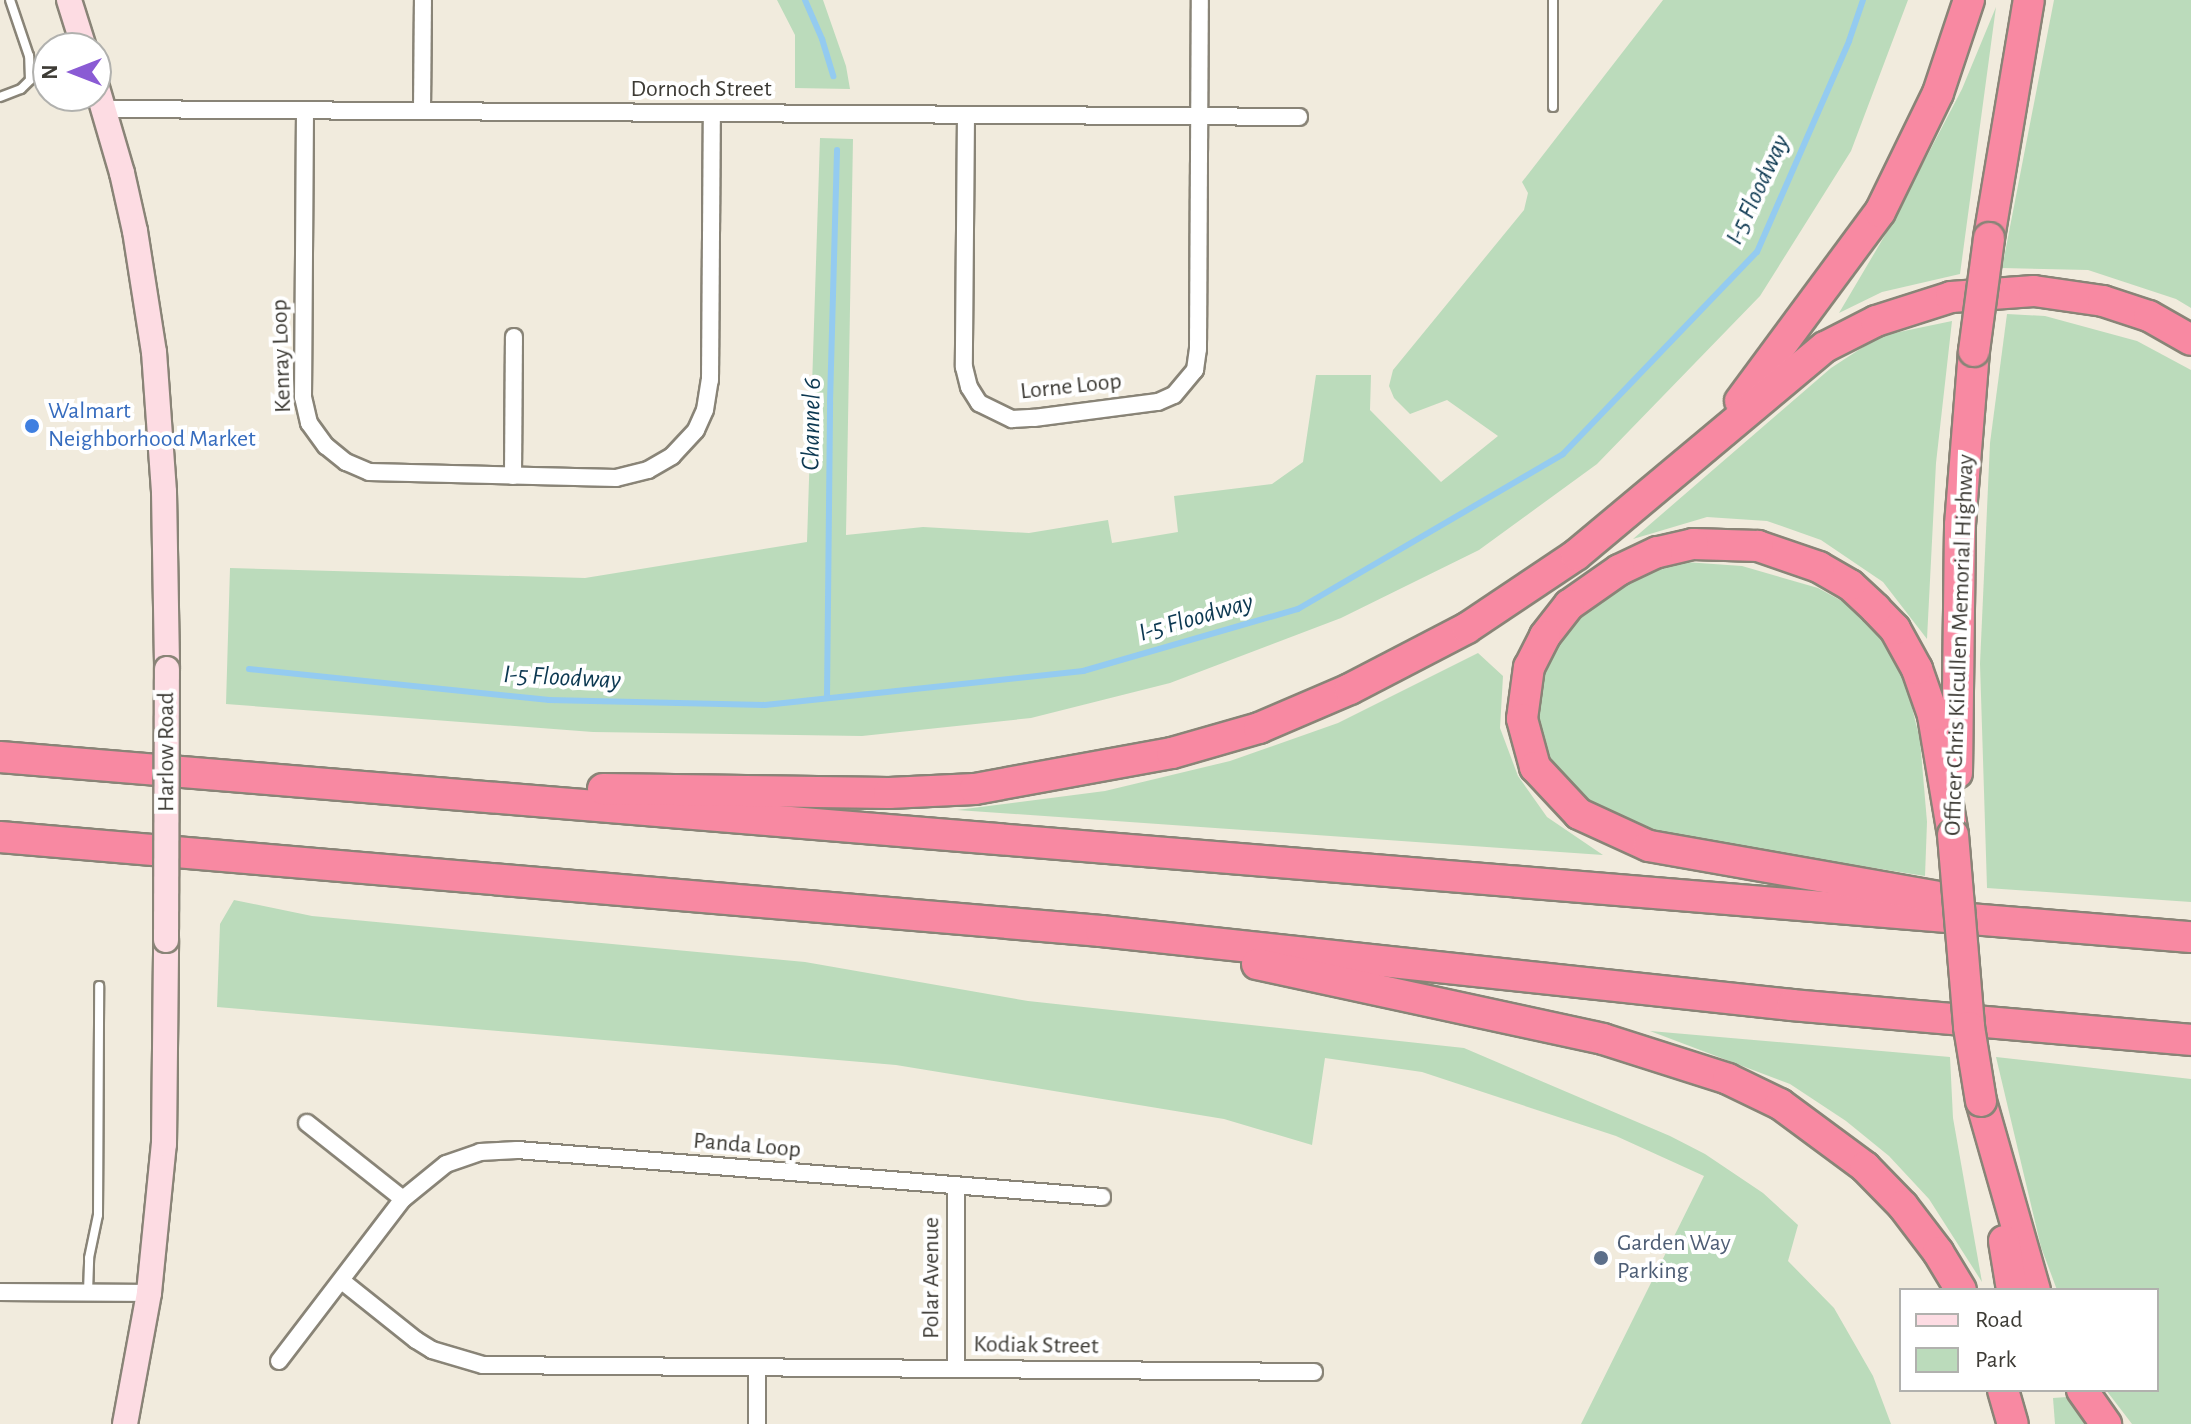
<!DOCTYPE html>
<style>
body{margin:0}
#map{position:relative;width:2191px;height:1424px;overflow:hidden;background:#f1ebdd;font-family:"Alegreya Sans",sans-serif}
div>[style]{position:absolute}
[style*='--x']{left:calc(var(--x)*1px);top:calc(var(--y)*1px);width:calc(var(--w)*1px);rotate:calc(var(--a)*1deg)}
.green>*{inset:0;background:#bbdbbb}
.stream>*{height:6px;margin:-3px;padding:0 3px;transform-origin:3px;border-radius:3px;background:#94cbf0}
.roads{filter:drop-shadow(2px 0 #898477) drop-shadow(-2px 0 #898477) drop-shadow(0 2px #898477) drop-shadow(0 -2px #898477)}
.service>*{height:8px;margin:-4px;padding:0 4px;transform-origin:4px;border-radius:4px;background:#fff}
.minor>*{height:16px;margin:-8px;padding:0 8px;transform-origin:8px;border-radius:8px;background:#fff}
.secondary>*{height:24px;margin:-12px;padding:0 12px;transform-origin:12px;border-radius:12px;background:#fddce3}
.motorway>*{height:30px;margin:-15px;padding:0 15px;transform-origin:15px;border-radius:15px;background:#f889a2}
.bridges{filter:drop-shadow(2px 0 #898477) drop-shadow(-2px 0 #898477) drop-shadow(0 2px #898477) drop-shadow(0 -2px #898477)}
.secondary-bridge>*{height:24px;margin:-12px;padding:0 12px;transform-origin:12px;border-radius:12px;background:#fddce3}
.motorway-bridge>*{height:30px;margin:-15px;padding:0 15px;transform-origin:15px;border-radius:15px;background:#f889a2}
.dots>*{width:22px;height:22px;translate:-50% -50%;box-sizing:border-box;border:4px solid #fff;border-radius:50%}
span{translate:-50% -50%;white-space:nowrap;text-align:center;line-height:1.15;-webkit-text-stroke:8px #fff;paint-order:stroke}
.street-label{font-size:24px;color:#3d3b35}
.shop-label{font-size:24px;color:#366cbe}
.left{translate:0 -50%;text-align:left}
.service-label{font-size:24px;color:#4e5e75}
.water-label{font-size:26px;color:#0c3851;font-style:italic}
.legend{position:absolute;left:1899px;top:1288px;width:260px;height:104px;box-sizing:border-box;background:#fff;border:2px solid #b1b1ae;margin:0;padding:10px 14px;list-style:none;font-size:24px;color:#3d3b35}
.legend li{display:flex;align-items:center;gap:16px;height:40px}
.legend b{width:40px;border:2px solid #b1b1ae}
.north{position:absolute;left:32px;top:32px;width:80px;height:80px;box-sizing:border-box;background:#fff;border:2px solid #b1b1ae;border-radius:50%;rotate:270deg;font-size:22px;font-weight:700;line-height:32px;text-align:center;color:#3d3b35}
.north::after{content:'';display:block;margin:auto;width:28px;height:36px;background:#8a5bd4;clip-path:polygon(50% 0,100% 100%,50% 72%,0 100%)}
</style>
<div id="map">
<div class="green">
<i style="clip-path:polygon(777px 0,823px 0,846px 66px,850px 89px,795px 88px,795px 35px)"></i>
<i style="clip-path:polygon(1663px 0,1908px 0,1851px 151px,1760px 296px,1597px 464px,1479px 550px,1341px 618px,1170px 683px,1031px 718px,862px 736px,593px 732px,226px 704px,230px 568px,585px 578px,807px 542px,820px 138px,853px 139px,846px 535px,923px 527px,1029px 533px,1108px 520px,1112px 543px,1178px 532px,1174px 496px,1272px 484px,1303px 462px,1316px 375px,1371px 375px,1370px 410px,1441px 482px,1498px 436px,1447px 400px,1410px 414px,1394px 398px,1389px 386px,1393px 370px,1524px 210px,1528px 193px,1522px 182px)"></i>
<i style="clip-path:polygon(2054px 0,2191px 0,2191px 308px,2176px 299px,2088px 270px,2002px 268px)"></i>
<i style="clip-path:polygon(1996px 7px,1960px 274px,1882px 292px,1839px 313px,1891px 225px,1962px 89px)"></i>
<i style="clip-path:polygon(2007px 314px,2045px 316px,2137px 341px,2191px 370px,2191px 902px,1987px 888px,1980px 664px,1990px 443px)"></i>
<i style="clip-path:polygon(1952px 321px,1936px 463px,1927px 639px,1883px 582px,1821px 540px,1767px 521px,1707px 517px,1633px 539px,1831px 368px,1880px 336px)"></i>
<i style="clip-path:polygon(1685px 562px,1742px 566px,1818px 588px,1849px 605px,1879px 634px,1906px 683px,1920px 740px,1927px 822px,1925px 876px,1645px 832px,1600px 811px,1563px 785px,1547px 761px,1536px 731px,1536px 698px,1546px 662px,1564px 628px,1602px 593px,1647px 570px)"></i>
<i style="clip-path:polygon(1478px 653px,1503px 676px,1500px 728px,1518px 776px,1547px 817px,1603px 855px,957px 810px,1105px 791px,1230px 761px,1338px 723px)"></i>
<i style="clip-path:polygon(234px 900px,312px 916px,805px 962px,1028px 1001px,1464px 1048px,1670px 1136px,1705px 1154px,1763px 1193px,1798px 1225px,1788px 1261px,1834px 1308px,1873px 1376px,1891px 1424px,1581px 1424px,1704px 1176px,1616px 1136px,1422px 1072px,1325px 1058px,1312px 1145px,1224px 1119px,896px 1065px,217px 1007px,220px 924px)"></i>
<i style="clip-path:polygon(1650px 1031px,1950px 1057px,1953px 1118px,1982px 1282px,1929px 1199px,1889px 1156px,1846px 1121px,1790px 1084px)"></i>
<i style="clip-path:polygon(1996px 1057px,2191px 1079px,2191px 1424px,2132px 1424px,2106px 1390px,2157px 1390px,2157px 1290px,2057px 1290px,2041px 1247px)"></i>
<i style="clip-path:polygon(2067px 1397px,2086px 1424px,2055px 1424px,2053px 1398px)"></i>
</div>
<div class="stream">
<i style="--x:805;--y:0;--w:43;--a:66.4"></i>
<i style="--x:822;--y:39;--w:39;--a:73"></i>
<i style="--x:249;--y:669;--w:302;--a:5.9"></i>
<i style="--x:549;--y:700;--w:216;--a:1.3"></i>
<i style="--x:765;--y:705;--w:320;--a:-6.1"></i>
<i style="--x:1083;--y:671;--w:224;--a:-16.1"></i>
<i style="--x:1298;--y:609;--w:307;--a:-30.3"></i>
<i style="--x:1563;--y:454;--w:280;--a:-46.2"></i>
<i style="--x:1757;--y:252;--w:230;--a:-66.4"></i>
<i style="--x:1849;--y:41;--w:43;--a:-71.1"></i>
<i style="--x:827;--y:698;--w:296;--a:-89.4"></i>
<i style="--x:830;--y:402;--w:252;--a:-88.4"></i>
</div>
<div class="roads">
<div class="service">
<i style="--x:0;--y:97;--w:22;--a:-21"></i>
<i style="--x:21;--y:89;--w:13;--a:-45"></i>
<i style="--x:30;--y:80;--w:24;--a:-92"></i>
<i style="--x:29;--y:56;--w:59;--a:-108.7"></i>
<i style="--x:1553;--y:107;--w:107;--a:-90"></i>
<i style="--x:88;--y:1292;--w:34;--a:-88"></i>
<i style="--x:89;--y:1258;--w:44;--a:-78.2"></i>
<i style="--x:98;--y:1215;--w:229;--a:-89.7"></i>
</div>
<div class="minor">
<i style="--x:104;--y:109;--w:1195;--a:0.38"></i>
<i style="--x:305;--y:111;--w:286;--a:90.4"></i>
<i style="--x:303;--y:397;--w:27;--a:77"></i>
<i style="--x:309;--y:423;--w:29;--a:54"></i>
<i style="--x:326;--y:446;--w:26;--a:39"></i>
<i style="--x:346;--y:462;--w:25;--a:23"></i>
<i style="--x:369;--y:472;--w:247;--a:1.4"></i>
<i style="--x:616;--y:478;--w:33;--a:-14"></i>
<i style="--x:648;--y:470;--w:28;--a:-30"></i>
<i style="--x:672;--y:456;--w:35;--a:-47"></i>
<i style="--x:696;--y:430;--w:22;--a:-66"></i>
<i style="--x:705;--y:410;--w:30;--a:-81"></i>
<i style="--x:710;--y:380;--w:265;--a:-89.6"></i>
<i style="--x:422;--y:111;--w:111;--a:-89.5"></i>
<i style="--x:966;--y:115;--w:252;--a:90.5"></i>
<i style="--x:964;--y:367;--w:21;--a:76"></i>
<i style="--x:969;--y:387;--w:19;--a:58"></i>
<i style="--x:979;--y:403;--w:37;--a:26"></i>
<i style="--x:1012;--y:419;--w:22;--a:-3"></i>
<i style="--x:1034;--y:418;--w:125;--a:-7.4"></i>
<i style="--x:1158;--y:402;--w:17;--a:-24"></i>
<i style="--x:1174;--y:395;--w:33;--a:-50"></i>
<i style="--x:1195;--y:370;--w:21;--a:-82"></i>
<i style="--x:1198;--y:349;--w:349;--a:-89.7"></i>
<i style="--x:513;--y:476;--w:139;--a:-89.6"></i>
<i style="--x:307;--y:1123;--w:122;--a:38.4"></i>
<i style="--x:342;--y:1281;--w:95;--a:38.6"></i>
<i style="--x:416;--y:1340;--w:19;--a:32"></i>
<i style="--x:432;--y:1350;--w:53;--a:16.4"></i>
<i style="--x:483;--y:1365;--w:831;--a:0.48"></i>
<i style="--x:0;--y:1292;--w:149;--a:0.4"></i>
<i style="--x:279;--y:1361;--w:204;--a:-52.6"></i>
<i style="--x:403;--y:1199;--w:55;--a:-39.1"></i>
<i style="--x:446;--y:1164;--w:36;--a:-19"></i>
<i style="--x:480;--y:1152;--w:37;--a:-3"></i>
<i style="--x:517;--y:1150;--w:587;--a:4.59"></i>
<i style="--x:956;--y:1369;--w:182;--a:-90"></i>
<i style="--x:757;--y:1424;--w:56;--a:-90"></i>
</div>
<div class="secondary">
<i style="--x:69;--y:0;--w:50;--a:72.6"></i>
<i style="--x:96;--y:84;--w:93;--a:73.7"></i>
<i style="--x:122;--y:173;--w:59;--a:77.4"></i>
<i style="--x:135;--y:231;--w:122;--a:81.1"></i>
<i style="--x:154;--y:352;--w:140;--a:85.9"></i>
<i style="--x:164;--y:492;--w:177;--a:89"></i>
<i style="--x:125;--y:1424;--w:133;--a:-79.6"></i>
<i style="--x:149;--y:1293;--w:150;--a:-84.3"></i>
<i style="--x:164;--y:1144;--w:204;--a:-89.4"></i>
</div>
<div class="motorway">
<i style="--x:1989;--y:238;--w:241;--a:-80.5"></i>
<i style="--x:1740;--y:401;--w:235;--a:-53.5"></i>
<i style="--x:1880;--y:212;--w:132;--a:-64"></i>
<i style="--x:1938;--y:93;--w:98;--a:-71.6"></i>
<i style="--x:0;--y:757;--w:2198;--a:4.7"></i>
<i style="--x:1957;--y:773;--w:248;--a:-89.3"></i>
<i style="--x:1960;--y:525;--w:175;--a:-85.4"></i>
<i style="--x:603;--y:789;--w:286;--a:0.8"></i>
<i style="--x:889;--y:793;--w:86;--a:-2.7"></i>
<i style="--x:975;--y:789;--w:200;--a:-10.4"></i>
<i style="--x:1172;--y:753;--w:91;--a:-16"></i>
<i style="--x:1259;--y:728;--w:99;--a:-23.2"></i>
<i style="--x:1350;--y:689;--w:132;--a:-27.5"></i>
<i style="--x:1467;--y:628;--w:131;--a:-33.8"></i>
<i style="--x:1576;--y:555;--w:324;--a:-39.9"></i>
<i style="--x:1825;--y:347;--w:57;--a:-27"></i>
<i style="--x:1876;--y:321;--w:79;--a:-17.7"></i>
<i style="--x:1951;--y:297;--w:83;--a:-4.1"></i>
<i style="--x:2034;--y:291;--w:70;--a:8.2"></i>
<i style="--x:2103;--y:301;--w:48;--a:18.1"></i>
<i style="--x:2149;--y:316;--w:48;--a:29.7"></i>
<i style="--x:1953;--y:835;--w:122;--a:-99.5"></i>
<i style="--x:1933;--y:715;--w:49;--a:-109.2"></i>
<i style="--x:1917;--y:669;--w:46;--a:-118.8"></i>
<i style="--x:1895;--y:629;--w:28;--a:-134"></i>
<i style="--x:1876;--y:609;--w:35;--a:-137"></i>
<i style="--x:1850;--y:585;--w:36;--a:-150"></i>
<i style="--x:1819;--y:567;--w:65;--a:-161"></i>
<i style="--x:1758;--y:546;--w:65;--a:-178.2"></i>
<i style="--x:1693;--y:544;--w:37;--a:167"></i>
<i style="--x:1657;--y:552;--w:42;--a:154.7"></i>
<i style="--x:1619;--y:570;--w:61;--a:145"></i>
<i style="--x:1569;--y:605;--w:39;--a:128"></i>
<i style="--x:1545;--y:636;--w:35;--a:117"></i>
<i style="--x:1529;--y:667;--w:52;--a:97.7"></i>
<i style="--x:1522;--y:719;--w:50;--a:74.8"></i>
<i style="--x:1535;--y:767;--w:64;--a:46.9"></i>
<i style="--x:1579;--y:814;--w:77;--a:24.6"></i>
<i style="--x:1649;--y:846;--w:311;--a:10"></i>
<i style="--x:0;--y:837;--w:1105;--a:4.88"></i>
<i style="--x:1101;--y:931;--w:695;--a:6.11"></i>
<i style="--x:1792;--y:1005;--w:401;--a:5"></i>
<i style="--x:1257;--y:964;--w:354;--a:12.2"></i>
<i style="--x:1603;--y:1039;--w:131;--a:17.7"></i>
<i style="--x:1728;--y:1079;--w:58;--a:25.7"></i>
<i style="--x:1780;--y:1104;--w:106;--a:36.5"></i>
<i style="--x:1865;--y:1167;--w:54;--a:45.7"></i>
<i style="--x:1903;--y:1206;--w:58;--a:52.7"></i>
<i style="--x:1938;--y:1252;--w:44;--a:58.8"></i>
<i style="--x:1981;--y:1101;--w:197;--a:74.1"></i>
<i style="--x:2004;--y:1241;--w:50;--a:80.7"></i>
<i style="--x:2003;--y:1390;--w:35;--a:74"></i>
<i style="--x:2082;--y:1390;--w:42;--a:54.8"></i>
</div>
</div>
<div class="bridges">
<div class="secondary-bridge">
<i style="--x:166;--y:940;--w:271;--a:-89.8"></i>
</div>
<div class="motorway-bridge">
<i style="--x:1974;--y:351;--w:114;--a:-82.4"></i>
<i style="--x:1953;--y:835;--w:193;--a:85.2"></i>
<i style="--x:1969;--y:1027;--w:75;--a:80.8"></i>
</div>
</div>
<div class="dots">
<i style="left:32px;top:426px;background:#3f7fe0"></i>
<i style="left:1601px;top:1258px;background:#5c6f8a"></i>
</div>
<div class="street-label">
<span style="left:701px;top:90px">Dornoch Street</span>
<span style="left:282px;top:356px;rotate:-92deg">Kenray Loop</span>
<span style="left:1071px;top:387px;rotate:-6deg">Lorne Loop</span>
<span style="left:1960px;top:645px;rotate:-88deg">Officer Chris Kilcullen Memorial Highway</span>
<span style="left:167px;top:752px;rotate:-90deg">Harlow Road</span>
<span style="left:747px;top:1146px;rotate:5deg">Panda Loop</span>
<span style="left:932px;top:1278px;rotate:-90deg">Polar Avenue</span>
<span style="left:1036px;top:1346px;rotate:1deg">Kodiak Street</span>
</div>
<div class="shop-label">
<span class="left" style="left:48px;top:426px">Walmart<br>Neighborhood Market</span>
</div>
<div class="service-label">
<span class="left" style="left:1617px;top:1258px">Garden Way<br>Parking</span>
</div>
<div class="water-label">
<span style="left:1758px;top:190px;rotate:-65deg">I-5 Floodway</span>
<span style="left:812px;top:424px;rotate:-89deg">Channel 6</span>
<span style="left:1196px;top:618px;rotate:-16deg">I-5 Floodway</span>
<span style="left:562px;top:678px;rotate:3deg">I-5 Floodway</span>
</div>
<ul class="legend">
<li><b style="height:10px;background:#fddce3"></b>Road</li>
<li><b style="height:22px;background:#bbdbbb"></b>Park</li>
</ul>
<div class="north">N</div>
</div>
